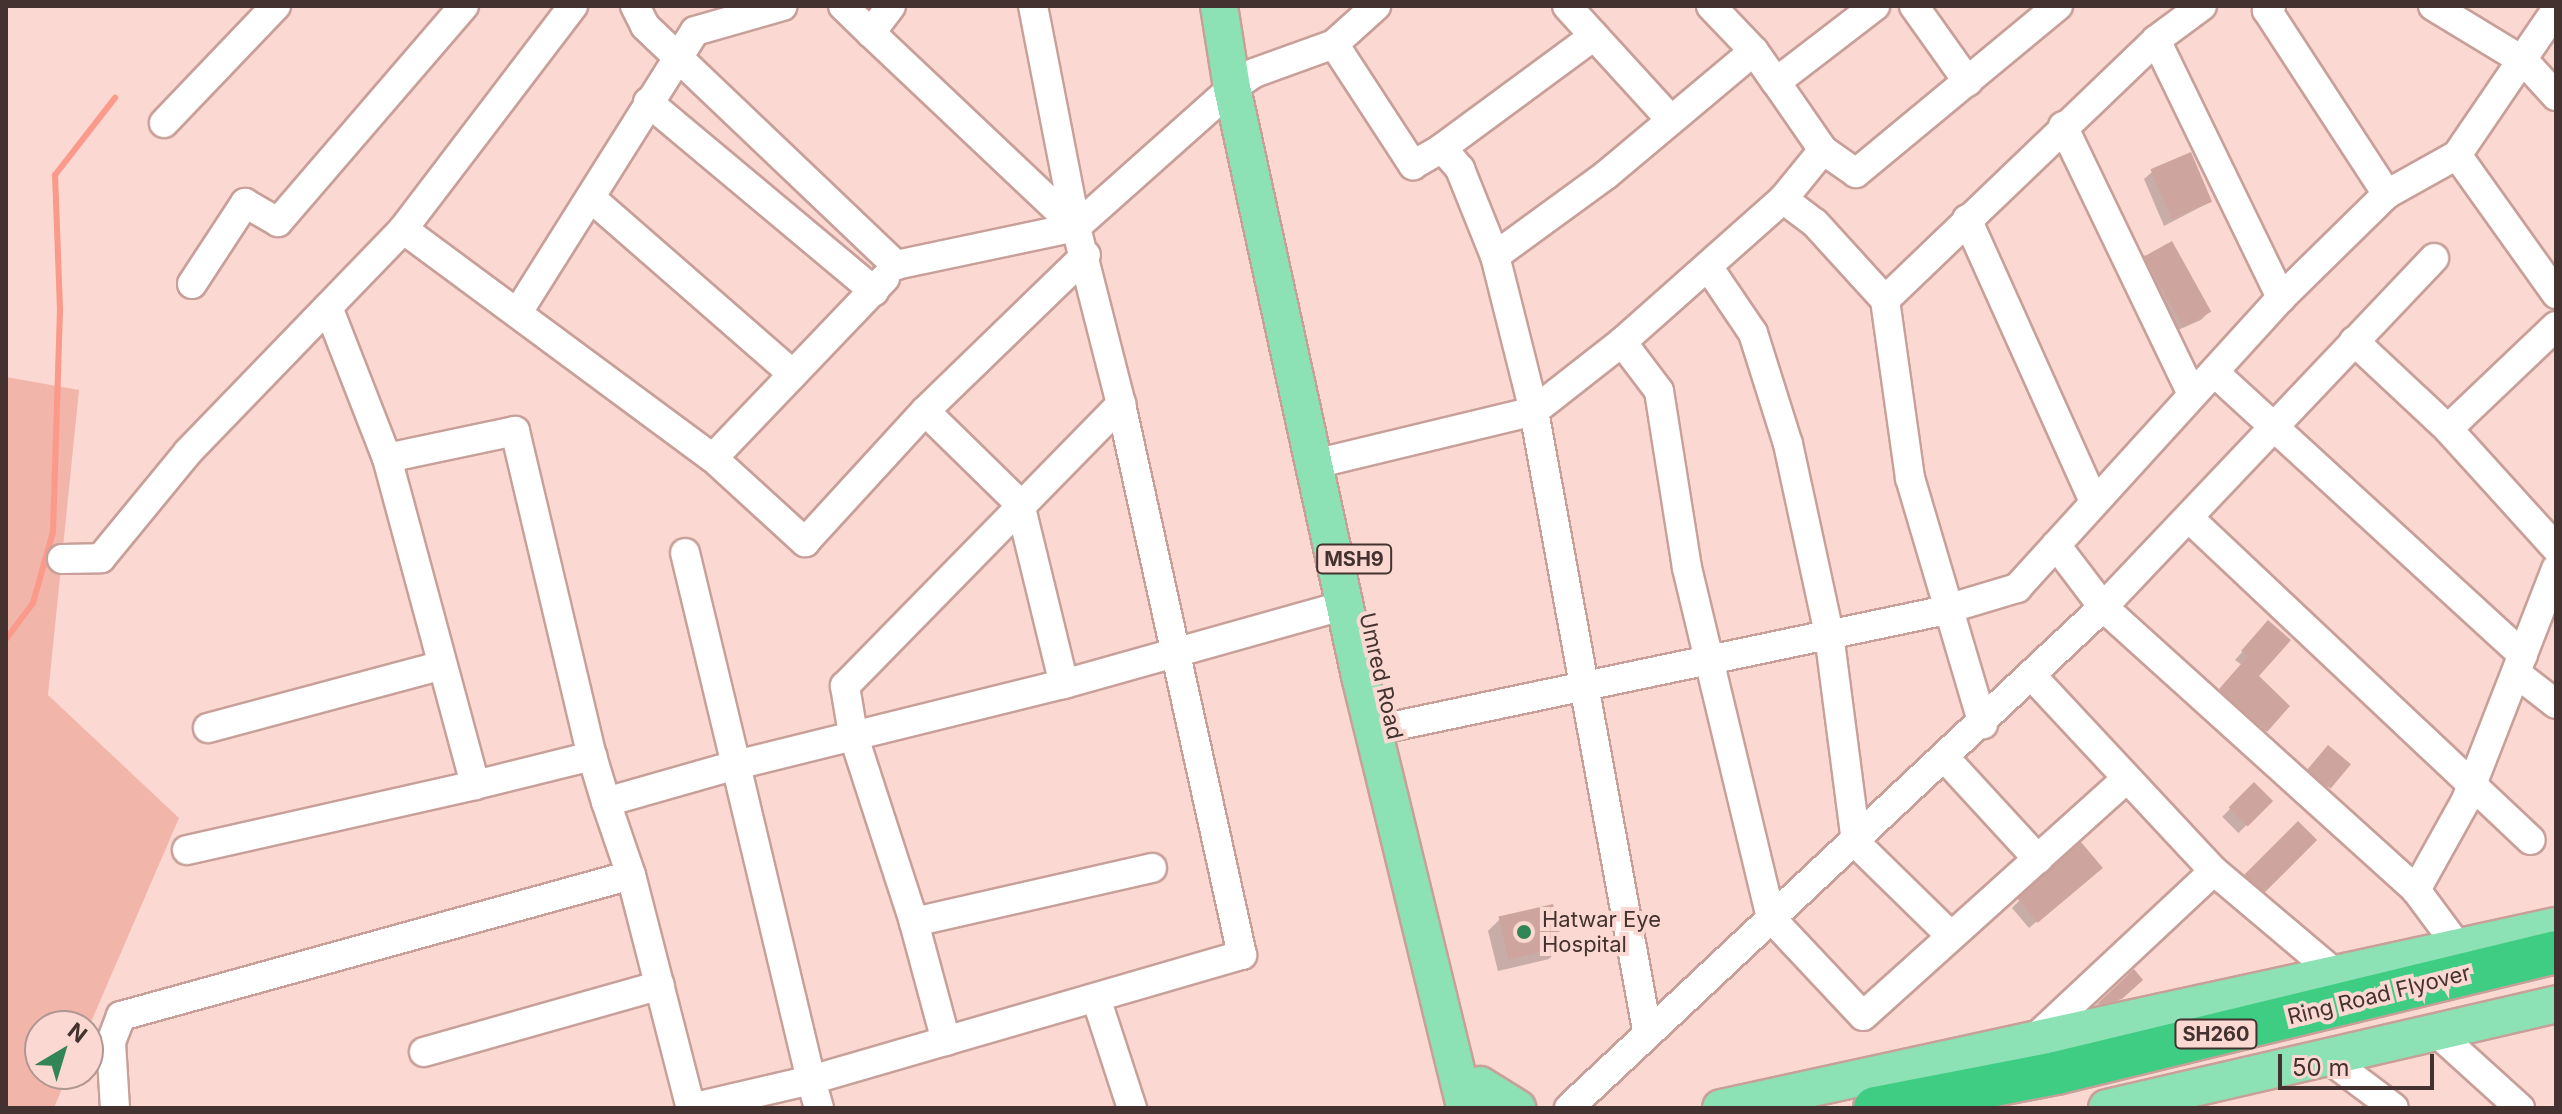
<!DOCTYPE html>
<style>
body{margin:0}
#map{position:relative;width:2562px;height:1114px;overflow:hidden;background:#fbd8d2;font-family:Inter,sans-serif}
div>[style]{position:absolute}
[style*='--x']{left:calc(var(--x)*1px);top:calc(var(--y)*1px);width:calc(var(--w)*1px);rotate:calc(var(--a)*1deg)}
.green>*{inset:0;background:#f1b5aa}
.shadow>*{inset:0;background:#0003;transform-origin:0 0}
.stream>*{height:6px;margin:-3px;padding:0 3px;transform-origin:3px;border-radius:3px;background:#fb998a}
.building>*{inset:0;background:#cea59e;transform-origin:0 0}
.roads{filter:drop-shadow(2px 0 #c8a099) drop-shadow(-2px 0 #c8a099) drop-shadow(0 2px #c8a099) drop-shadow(0 -2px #c8a099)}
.minor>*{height:28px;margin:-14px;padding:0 14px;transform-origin:14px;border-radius:14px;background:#fff}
.major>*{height:36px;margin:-18px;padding:0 18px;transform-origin:18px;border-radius:18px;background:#8ce1b5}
.highway>*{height:42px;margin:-21px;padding:0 21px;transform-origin:21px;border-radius:21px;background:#3fcd84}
.dots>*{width:22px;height:22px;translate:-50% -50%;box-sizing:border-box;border:4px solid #fbd8d2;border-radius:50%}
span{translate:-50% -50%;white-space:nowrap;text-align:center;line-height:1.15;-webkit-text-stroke:8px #fbd8d2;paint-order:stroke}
.shield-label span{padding:2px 6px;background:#fbd8d2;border:2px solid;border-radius:6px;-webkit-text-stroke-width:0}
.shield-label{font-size:20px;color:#43322f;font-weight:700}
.street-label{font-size:22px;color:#43322f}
.poi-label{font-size:22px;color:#43322f}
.left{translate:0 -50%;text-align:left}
.frame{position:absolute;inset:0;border:8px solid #43322f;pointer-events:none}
.north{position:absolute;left:24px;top:1010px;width:80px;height:80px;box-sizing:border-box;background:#fbd8d2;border:2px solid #b19691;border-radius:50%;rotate:38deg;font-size:22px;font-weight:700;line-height:32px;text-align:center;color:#43322f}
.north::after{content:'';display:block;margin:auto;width:28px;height:36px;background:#318557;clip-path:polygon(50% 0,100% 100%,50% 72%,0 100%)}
.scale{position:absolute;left:2278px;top:1054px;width:156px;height:36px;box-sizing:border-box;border:4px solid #43322f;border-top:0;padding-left:10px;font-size:24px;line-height:28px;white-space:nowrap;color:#43322f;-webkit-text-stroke:6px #fbd8d2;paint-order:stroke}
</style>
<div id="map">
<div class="green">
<i style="clip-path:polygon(6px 377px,79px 390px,48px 695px,179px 818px,88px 1029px,40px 1026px,40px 1074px,68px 1074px,54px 1108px,6px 1108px)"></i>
</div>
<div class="shadow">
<i style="clip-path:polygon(2152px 172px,2210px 202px,2164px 226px,2144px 179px)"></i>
<i style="clip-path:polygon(2144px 255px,2209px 312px,2201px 320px,2171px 333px,2137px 263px)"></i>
<i style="clip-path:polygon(2261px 631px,2256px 676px,2287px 706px,2258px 738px,2213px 698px,2242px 665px,2235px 660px)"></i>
<i style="clip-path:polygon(2321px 755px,2328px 787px,2320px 795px,2301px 778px)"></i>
<i style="left:2254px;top:785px;width:23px;height:45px;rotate:45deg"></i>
<i style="left:2298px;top:824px;width:23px;height:84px;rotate:45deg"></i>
<i style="clip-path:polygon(2092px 875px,2029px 928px,2012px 908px,2019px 901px)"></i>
<i style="clip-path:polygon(1500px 919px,1561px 947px,1549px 959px,1498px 971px,1488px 931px)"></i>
<i style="clip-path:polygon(2134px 972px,2133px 987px,2112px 1006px,2093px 1010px)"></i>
</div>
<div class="stream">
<i style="--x:6;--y:639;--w:45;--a:-53.1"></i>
<i style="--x:33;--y:603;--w:74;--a:-74.3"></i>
<i style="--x:53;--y:532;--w:222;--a:-88.2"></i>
<i style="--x:60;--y:310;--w:135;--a:-92.1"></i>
<i style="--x:55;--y:175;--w:98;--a:-52.1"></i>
</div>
<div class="building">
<i style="left:2191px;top:152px;width:54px;height:44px;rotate:67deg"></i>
<i style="left:2172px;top:241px;width:81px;height:32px;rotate:61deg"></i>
<i style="clip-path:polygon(2268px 620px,2291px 640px,2259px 676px,2290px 706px,2267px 732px,2219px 689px,2248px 656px,2241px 651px)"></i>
<i style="left:2328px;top:745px;width:30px;height:32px;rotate:40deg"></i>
<i style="left:2254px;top:782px;width:27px;height:36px;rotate:45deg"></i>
<i style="left:2298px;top:821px;width:27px;height:76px;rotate:45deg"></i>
<i style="left:2081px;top:842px;width:34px;height:85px;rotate:50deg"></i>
<i style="left:1553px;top:904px;width:44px;height:56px;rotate:77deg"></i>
<i style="clip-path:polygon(2134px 969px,2143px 980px,2122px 999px,2096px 1005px)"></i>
</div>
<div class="roads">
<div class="minor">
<i style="--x:573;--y:6;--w:280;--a:127.3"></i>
<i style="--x:403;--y:229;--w:385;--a:36.5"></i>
<i style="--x:713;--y:458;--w:125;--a:42.4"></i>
<i style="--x:805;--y:542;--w:178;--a:-47.5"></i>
<i style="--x:925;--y:411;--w:224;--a:-44.1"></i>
<i style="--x:635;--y:6;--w:22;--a:63"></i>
<i style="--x:645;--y:26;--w:347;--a:43.6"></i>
<i style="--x:896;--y:265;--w:184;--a:-11.9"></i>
<i style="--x:1076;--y:227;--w:209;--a:-41.7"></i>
<i style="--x:1232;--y:88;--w:27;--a:-34"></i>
<i style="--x:1254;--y:73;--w:85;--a:-19.9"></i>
<i style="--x:1334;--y:44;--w:57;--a:-42.1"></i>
<i style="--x:843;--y:6;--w:39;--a:44"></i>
<i style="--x:891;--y:6;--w:34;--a:127"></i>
<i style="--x:871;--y:33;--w:282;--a:43.4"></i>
<i style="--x:1567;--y:6;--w:154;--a:47.6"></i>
<i style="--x:1711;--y:6;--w:62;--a:46.3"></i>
<i style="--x:1914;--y:6;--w:93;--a:54.6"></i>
<i style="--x:2271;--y:6;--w:6;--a:135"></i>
<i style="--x:2267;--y:10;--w:220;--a:56.9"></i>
<i style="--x:2387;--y:194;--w:80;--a:-29.1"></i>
<i style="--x:2457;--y:155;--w:171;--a:54.5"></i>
<i style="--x:2433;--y:6;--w:108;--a:31.3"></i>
<i style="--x:2525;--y:62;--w:46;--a:47.6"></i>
<i style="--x:2156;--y:40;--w:57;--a:-36.5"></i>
<i style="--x:1334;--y:44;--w:145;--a:56.9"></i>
<i style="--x:1413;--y:165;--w:34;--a:-30"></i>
<i style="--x:1442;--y:148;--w:28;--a:49"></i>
<i style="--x:1460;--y:169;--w:94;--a:68.1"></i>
<i style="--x:1776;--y:82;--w:83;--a:55.3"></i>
<i style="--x:1823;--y:150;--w:63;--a:129.2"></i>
<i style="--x:648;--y:102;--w:295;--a:39.9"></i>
<i style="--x:164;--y:123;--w:162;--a:-46.3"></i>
<i style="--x:2063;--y:126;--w:297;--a:64.3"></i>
<i style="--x:1442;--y:148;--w:189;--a:-36.4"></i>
<i style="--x:1823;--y:150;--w:40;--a:34.9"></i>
<i style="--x:1856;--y:173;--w:262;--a:-39.6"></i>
<i style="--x:2457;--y:155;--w:176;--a:-55.7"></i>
<i style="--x:591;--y:198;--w:268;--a:41.1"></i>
<i style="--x:1967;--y:219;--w:310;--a:65.8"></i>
<i style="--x:1709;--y:268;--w:78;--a:55.9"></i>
<i style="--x:1753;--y:333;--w:116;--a:72.5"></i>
<i style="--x:1788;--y:444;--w:194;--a:77.8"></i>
<i style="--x:1829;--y:634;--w:211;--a:82.6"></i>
<i style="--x:1856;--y:843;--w:133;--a:44.4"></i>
<i style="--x:192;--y:284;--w:97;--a:-56.8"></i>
<i style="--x:245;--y:203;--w:38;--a:30"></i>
<i style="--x:278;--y:222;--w:285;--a:-49.3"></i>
<i style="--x:1885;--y:300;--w:180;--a:82"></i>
<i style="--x:1910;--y:478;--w:257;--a:73.5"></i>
<i style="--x:328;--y:307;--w:162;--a:68.7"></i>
<i style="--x:387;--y:458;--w:339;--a:74.9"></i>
<i style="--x:475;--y:785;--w:121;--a:-13.9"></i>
<i style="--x:592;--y:756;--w:48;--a:73.1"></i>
<i style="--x:606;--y:802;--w:135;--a:-15.9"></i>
<i style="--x:736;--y:765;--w:218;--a:-103.5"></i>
<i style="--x:518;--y:312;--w:332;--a:-57.8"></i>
<i style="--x:695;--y:31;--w:91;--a:-15.9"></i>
<i style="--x:2556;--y:326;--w:149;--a:136.4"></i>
<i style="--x:2448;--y:429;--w:161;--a:47.8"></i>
<i style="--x:2354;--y:341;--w:129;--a:43.1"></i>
<i style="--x:1622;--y:342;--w:61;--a:52.9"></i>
<i style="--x:1659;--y:391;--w:179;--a:81"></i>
<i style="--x:1687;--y:568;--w:360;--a:76.5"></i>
<i style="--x:1771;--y:918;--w:134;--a:46.8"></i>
<i style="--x:1863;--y:1016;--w:355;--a:-42"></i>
<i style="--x:2214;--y:372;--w:419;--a:42.5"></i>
<i style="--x:925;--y:411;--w:133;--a:44.4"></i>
<i style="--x:1020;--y:504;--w:185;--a:76.3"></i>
<i style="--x:387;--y:458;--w:131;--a:-11.9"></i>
<i style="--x:515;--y:431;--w:334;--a:76.7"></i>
<i style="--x:713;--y:458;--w:249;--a:-46.3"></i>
<i style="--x:1314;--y:464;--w:226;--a:-13.5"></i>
<i style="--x:1534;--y:411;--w:112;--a:-38.1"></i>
<i style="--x:1622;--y:342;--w:215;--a:-41.6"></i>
<i style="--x:1783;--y:199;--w:40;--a:37"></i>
<i style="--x:1815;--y:223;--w:104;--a:47.7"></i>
<i style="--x:1885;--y:300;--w:376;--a:-43.8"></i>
<i style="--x:2156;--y:40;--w:287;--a:64.1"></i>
<i style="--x:2190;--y:519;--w:468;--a:43.3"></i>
<i style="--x:2056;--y:545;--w:78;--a:52.8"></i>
<i style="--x:2103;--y:607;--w:422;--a:42.1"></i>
<i style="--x:62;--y:559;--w:39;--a:-1"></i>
<i style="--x:101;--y:558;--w:137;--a:-50.6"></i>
<i style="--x:188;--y:452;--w:310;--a:-46"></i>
<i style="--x:2516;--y:673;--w:51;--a:37.8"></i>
<i style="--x:2032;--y:676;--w:267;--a:47"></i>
<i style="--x:2214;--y:871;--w:161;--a:40.2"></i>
<i style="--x:208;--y:728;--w:240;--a:-15"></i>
<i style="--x:1376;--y:730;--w:573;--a:-11.88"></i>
<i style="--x:1937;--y:612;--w:84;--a:-16.7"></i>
<i style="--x:2017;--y:588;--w:392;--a:-47.7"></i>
<i style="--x:2281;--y:298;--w:148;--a:-44.5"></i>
<i style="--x:1946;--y:759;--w:136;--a:47.4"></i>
<i style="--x:606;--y:802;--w:77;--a:71.1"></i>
<i style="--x:631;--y:875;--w:241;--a:75.6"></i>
<i style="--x:691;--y:1108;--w:123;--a:-13.1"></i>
<i style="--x:811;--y:1080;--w:324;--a:-103.4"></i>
<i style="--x:736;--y:765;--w:338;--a:-13.9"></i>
<i style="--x:1064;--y:684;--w:292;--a:-15.7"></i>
<i style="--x:187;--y:850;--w:295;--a:-12.7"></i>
<i style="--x:914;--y:922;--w:244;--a:-12.8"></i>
<i style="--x:2459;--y:948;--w:72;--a:-126.6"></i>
<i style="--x:2416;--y:890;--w:103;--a:-60.9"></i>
<i style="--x:2466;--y:800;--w:248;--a:-68.7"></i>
<i style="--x:1096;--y:998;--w:116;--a:71.9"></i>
<i style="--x:1647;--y:1030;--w:629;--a:-100.35"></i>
<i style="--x:1534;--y:411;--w:160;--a:-104.1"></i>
<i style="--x:1495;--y:256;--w:137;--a:-36.1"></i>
<i style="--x:1606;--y:175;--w:193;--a:-40"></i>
<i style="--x:1754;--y:51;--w:38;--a:55"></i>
<i style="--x:1776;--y:82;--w:125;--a:-37.5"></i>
<i style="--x:2435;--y:1031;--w:115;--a:42.2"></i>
<i style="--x:946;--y:1041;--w:123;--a:-105.1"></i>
<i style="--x:914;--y:922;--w:198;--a:-108"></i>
<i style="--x:853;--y:734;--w:49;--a:-99.5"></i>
<i style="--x:845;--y:686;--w:395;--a:-45.6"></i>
<i style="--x:2031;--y:1042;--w:250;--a:-43.1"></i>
<i style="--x:424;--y:1052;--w:245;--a:-15.8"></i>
<i style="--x:2325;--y:1056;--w:86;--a:37"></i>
<i style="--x:115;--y:1108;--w:66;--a:-93.5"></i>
<i style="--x:111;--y:1042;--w:28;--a:-69"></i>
<i style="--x:121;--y:1016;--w:529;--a:-15.45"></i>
<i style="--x:819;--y:1108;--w:29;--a:-106"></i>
<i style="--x:811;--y:1080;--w:449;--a:-16.2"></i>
<i style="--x:1242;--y:955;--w:564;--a:-102.39"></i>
<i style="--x:1121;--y:404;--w:183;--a:-104.3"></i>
<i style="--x:1076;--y:227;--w:225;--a:-101"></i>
<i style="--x:1569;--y:1108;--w:732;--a:-43.17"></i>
<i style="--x:2103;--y:607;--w:481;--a:-46.5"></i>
</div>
<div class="major">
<i style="--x:1219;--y:6;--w:83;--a:81"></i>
<i style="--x:1232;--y:88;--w:602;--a:77.72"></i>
<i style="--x:1360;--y:676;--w:445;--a:76.3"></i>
<i style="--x:1480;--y:1085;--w:44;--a:31.9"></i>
<i style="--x:1721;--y:1108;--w:855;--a:-12.3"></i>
<i style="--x:2107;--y:1108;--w:461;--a:-13"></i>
</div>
<div class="highway">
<i style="--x:1875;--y:1108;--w:184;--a:-10.9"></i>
<i style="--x:2056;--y:1073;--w:514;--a:-13.6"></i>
</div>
</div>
<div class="dots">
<i style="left:1524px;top:932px;background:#318557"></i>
</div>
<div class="shield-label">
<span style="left:1354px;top:559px">MSH9</span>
<span style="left:2216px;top:1034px">SH260</span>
</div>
<div class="street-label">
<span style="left:1381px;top:676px;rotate:77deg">Umred Road</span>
<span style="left:2379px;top:995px;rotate:-14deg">Ring Road Flyover</span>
</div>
<div class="poi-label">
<span class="left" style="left:1542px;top:932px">Hatwar Eye<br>Hospital</span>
</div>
<div class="frame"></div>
<div class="north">N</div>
<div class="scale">50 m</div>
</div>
